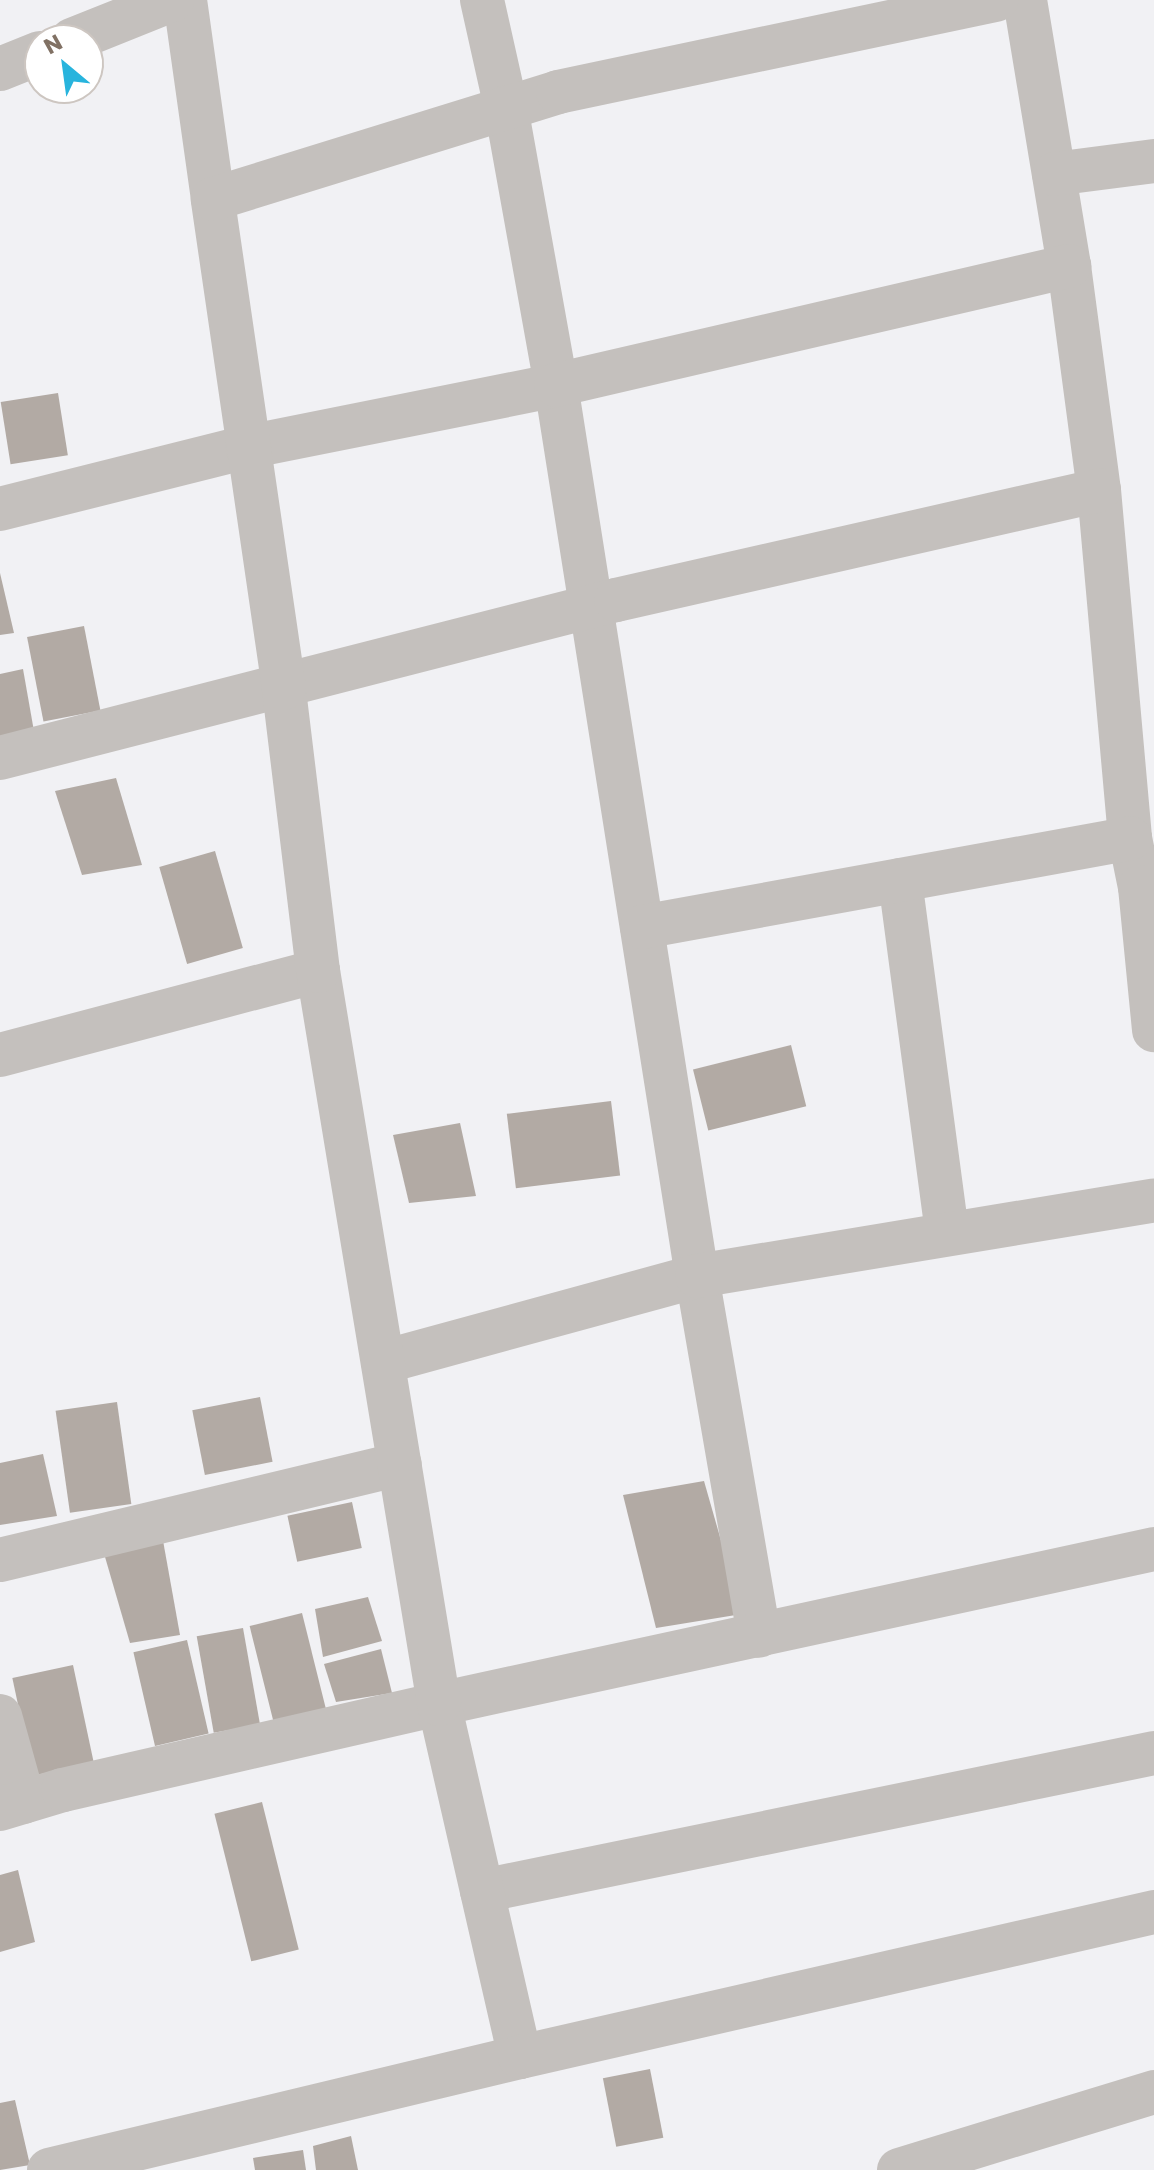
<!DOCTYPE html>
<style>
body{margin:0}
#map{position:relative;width:1154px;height:2170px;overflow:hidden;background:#f1f1f4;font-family:Poppins,sans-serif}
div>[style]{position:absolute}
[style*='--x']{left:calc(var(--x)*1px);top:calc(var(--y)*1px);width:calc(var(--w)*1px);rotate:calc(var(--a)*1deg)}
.building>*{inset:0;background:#b2aaa4;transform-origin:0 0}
.minor>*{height:44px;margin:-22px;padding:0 22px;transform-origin:22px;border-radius:22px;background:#c4c0bd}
span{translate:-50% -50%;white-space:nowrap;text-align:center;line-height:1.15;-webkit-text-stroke:8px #fff;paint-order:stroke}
.north{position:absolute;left:24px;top:24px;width:80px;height:80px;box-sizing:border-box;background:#fff;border:2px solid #cdc6c1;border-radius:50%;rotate:331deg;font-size:22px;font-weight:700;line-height:32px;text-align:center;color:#817164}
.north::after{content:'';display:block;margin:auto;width:28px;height:36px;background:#28b4dd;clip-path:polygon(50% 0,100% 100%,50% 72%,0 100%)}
</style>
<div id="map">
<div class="building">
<i style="left:58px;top:393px;width:63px;height:58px;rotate:81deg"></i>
<i style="clip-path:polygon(0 573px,14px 633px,0 635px)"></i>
<i style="left:84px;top:626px;width:86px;height:58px;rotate:79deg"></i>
<i style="clip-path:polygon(23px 669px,35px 737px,0 744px,0 674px)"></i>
<i style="clip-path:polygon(116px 778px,142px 865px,82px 875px,55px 791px)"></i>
<i style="left:215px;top:851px;width:101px;height:58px;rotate:74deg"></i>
<i style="left:791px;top:1045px;width:63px;height:101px;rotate:76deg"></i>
<i style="left:611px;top:1101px;width:75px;height:105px;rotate:83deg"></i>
<i style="clip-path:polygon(460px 1123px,476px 1196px,409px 1203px,393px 1135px)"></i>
<i style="left:260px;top:1397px;width:66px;height:69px;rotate:79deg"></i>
<i style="left:117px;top:1402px;width:103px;height:62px;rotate:82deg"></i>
<i style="clip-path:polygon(43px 1454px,57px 1516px,0 1525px,0 1463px)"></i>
<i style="clip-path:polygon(704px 1481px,742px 1614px,656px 1628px,623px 1495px)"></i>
<i style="left:352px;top:1502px;width:47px;height:66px;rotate:78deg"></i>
<i style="clip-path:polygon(162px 1535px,180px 1635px,130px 1643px,103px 1550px)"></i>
<i style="clip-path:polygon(368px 1597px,382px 1641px,323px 1657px,315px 1609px)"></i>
<i style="left:302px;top:1613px;width:101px;height:54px;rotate:76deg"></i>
<i style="left:243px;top:1628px;width:98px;height:47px;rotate:80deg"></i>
<i style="left:187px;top:1640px;width:96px;height:55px;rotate:77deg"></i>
<i style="clip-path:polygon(381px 1649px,392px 1693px,336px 1702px,324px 1664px)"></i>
<i style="left:73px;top:1665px;width:100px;height:62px;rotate:78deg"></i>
<i style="left:262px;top:1802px;width:152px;height:49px;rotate:76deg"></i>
<i style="clip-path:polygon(18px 1870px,35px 1942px,0 1952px,0 1875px)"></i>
<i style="left:650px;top:2069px;width:70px;height:48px;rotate:79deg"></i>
<i style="clip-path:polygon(15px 2100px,30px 2165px,0 2170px,0 2103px)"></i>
<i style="clip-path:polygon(351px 2136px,358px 2170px,316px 2170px,313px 2146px)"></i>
<i style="clip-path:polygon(303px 2150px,306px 2170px,255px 2170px,253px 2158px)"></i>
</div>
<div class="minor">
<i style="--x:185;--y:0;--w:201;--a:82"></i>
<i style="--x:482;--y:0;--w:110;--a:77.4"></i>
<i style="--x:506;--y:107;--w:282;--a:79.8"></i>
<i style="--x:556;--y:385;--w:902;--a:81.01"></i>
<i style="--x:697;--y:1276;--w:365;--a:80.2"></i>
<i style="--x:1025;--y:0;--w:270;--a:80.6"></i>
<i style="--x:1069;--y:266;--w:226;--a:82.4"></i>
<i style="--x:1099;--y:490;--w:349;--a:84.9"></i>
<i style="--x:1130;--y:838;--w:50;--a:78.5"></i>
<i style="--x:1140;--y:887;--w:144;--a:84.4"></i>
<i style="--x:72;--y:40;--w:108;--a:-21.8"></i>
<i style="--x:0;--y:69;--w:43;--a:-21.8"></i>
<i style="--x:1054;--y:174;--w:101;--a:-7.4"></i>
<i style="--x:0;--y:509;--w:255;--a:-14.1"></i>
<i style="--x:247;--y:447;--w:315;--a:-11.3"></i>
<i style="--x:556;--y:385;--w:527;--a:-13.06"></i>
<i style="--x:0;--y:758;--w:636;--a:-14.39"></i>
<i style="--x:616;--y:600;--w:495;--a:-12.8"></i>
<i style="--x:900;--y:880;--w:357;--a:82.4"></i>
<i style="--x:642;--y:927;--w:496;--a:-10.3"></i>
<i style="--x:0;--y:1055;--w:329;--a:-14.8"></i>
<i style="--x:383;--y:1362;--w:326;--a:-15.3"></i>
<i style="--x:697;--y:1276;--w:463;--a:-9.4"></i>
<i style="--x:0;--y:1560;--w:411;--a:-13.5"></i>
<i style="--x:0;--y:1716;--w:89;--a:74.4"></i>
<i style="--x:0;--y:1809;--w:66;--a:-16.8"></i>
<i style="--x:63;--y:1790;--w:386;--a:-12.9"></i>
<i style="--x:439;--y:1704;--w:732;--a:-12.23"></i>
<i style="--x:482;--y:1891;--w:686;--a:-11.6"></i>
<i style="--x:520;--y:2057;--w:362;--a:-102.9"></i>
<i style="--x:439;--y:1704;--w:743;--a:-99.37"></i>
<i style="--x:318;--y:971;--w:285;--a:-96.9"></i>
<i style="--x:284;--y:688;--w:494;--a:-98.3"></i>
<i style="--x:213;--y:199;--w:361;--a:-17.2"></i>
<i style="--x:558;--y:92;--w:448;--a:-11.9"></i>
<i style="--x:49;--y:2170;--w:484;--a:-13.5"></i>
<i style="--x:520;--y:2057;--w:650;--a:-12.88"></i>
<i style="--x:899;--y:2170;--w:267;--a:-17"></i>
</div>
<div class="north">N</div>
</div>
